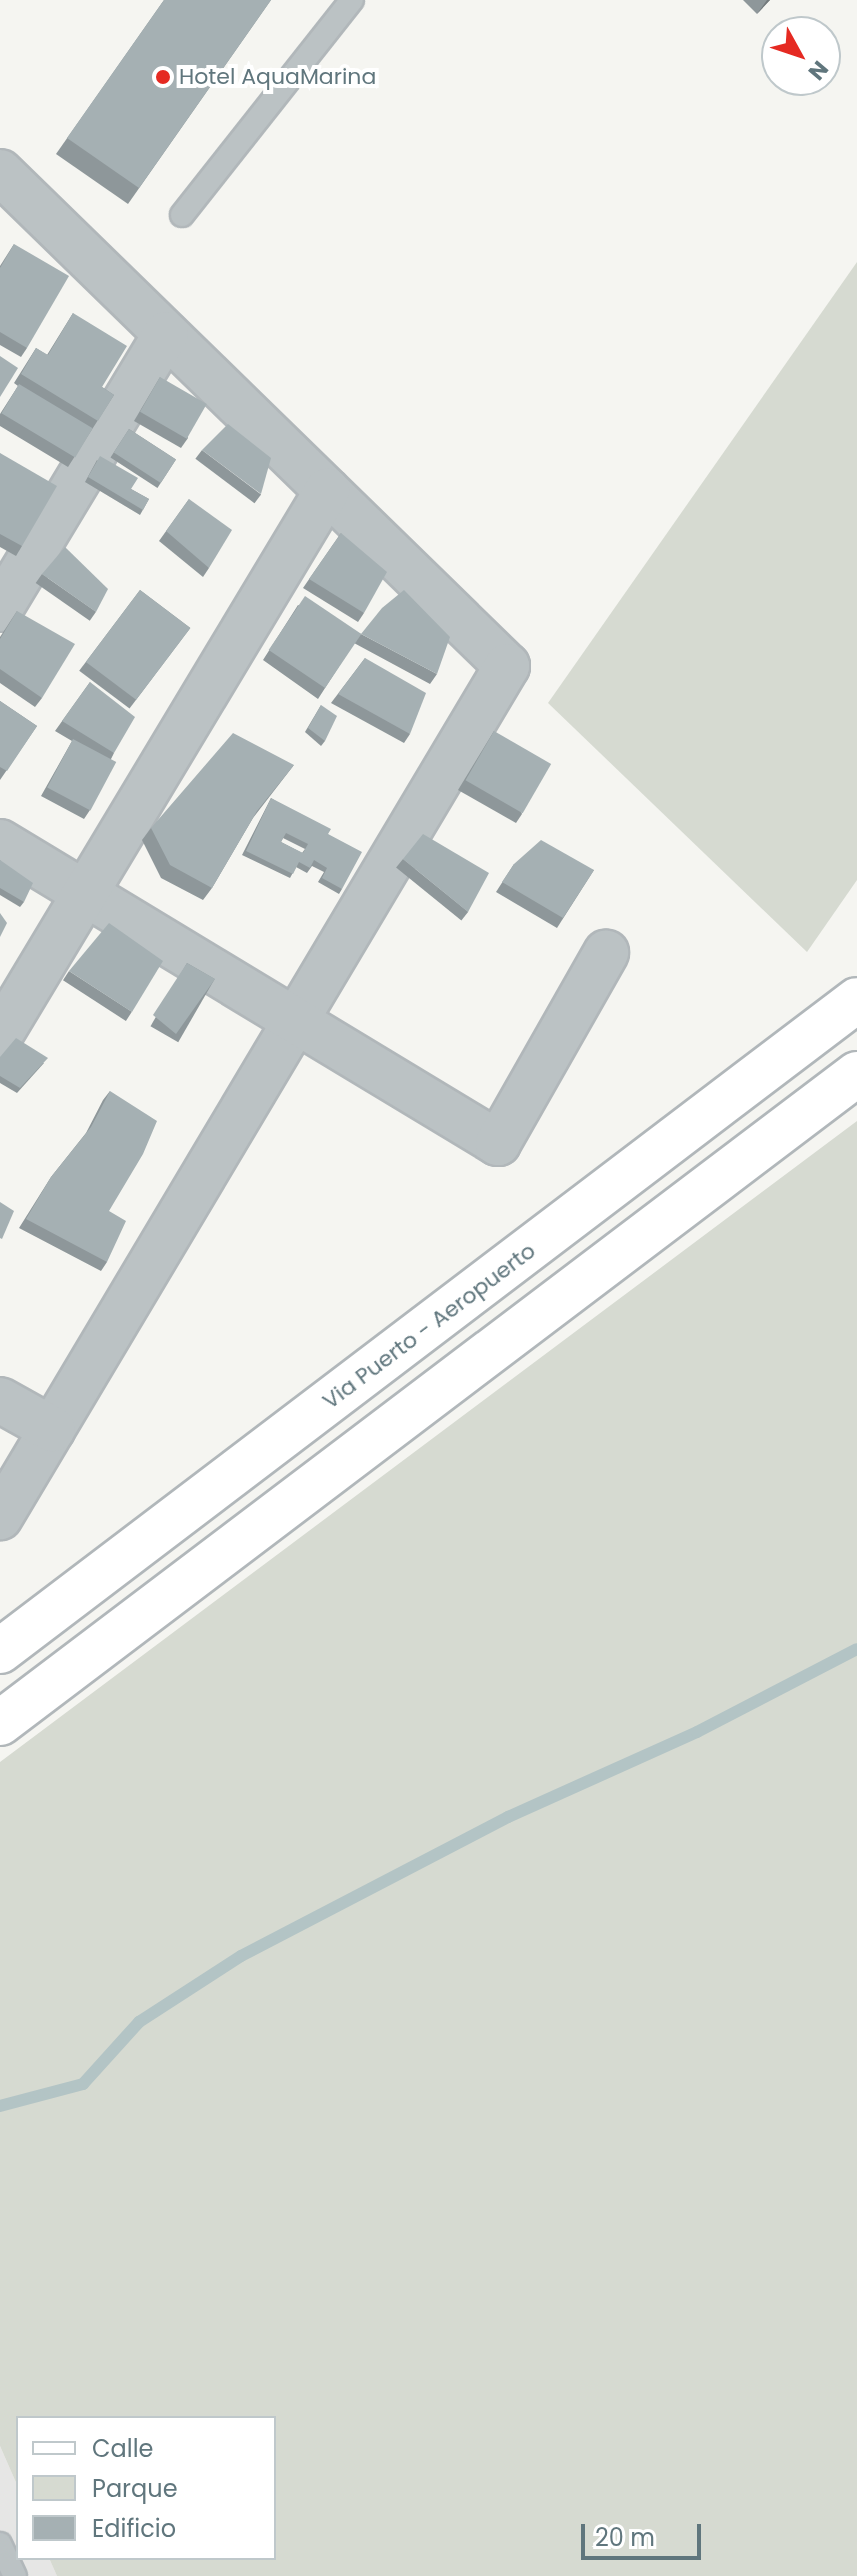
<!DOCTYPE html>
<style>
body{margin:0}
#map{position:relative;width:857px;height:2576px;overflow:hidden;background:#f5f5f1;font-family:Poppins,sans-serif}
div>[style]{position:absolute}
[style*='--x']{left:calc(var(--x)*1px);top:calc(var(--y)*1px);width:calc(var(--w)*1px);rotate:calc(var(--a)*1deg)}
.built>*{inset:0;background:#e6e6e5}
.green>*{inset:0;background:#d6dad1}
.stream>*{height:12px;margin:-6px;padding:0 6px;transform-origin:6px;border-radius:6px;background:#b3c4c5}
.roads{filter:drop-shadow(2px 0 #b1b7ba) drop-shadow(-2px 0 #b1b7ba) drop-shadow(0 2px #b1b7ba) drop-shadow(0 -2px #b1b7ba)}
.service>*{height:22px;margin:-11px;padding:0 11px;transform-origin:11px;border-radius:11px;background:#bbc2c4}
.minor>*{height:44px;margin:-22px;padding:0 22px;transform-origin:22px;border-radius:22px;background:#bbc2c4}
.primary>*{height:44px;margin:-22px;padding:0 22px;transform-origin:22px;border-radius:22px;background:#fff}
.wall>*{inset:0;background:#8e979a;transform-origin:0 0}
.shaded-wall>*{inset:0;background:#747b7d}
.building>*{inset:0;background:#a5b0b3;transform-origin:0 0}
.dots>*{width:22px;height:22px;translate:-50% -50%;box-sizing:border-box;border:4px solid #fff;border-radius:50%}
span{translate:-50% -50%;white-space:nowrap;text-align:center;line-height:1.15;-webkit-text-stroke:8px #fff;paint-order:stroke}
.poi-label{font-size:22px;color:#60767d}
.left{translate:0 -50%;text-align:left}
.street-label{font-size:22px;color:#60767d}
.legend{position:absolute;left:16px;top:2416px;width:260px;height:144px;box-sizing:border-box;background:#fff;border:2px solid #bfc8cb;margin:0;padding:10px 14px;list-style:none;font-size:24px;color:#60767d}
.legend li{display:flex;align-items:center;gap:16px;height:40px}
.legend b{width:40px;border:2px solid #bfc8cb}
.north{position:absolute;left:761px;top:16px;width:80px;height:80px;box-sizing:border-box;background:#fff;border:2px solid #bfc8cb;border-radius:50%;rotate:130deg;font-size:22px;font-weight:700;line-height:32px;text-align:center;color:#60767d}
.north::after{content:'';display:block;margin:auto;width:28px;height:36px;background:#e52a22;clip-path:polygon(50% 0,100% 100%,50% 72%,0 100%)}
.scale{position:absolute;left:581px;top:2524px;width:120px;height:36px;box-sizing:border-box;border:4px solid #60767d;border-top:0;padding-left:10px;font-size:24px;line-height:28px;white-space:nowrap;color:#60767d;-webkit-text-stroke:6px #fff;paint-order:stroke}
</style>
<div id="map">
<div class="built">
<i style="clip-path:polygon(0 2446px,18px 2487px,18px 2558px,49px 2558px,57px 2576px,0 2576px)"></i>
</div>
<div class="green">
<i style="clip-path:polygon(857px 262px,857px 880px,807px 952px,548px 703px)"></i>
<i style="clip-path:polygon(857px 1121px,857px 2576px,57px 2576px,49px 2558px,274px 2558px,274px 2418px,18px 2418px,18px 2487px,0 2446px,0 1762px)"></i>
</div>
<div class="stream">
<i style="--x:0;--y:2106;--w:86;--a:-14.8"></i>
<i style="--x:83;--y:2084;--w:84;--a:-47.9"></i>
<i style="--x:139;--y:2022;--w:121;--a:-32.9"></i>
<i style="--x:241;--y:1956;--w:301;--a:-27.5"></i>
<i style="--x:508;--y:1817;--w:207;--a:-24.2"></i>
<i style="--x:697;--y:1732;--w:180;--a:-27.4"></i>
</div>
<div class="roads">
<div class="service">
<i style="--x:182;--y:215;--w:274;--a:-51.7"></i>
<i style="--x:0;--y:2544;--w:35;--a:65"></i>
</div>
<div class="minor">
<i style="--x:0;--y:172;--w:708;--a:44.26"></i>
<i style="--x:507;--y:666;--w:991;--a:120.79"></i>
<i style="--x:0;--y:609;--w:321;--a:-58.9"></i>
<i style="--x:0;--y:842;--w:582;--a:31.15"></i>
<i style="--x:498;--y:1143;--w:219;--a:-60.4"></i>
<i style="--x:0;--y:1035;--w:635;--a:-58.99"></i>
<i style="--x:0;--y:1400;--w:60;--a:29.1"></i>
</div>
<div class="primary">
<i style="--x:0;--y:1651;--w:1076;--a:-37.22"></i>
<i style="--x:0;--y:1723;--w:1075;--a:-37.14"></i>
</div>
</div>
<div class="wall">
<i style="clip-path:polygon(164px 0,271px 0,128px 204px,56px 154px)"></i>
<i style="clip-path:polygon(743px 0,770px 0,757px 14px)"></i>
<i style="clip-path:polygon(14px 244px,27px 348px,21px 357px,0 345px,0 266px)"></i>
<i style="clip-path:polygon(73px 313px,102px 387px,114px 395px,68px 467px,0 426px,0 414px,18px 386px,14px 383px,36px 348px,47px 355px)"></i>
<i style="clip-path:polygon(160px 377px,188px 438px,181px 448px,134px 421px)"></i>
<i style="left:129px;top:429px;width:56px;height:34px;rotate:33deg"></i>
<i style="left:202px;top:450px;width:74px;height:11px;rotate:37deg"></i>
<i style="clip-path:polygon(0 453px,22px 546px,16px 556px,0 547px)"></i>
<i style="clip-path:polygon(97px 460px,131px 489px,149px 499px,140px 515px,85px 482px)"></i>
<i style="clip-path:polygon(189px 499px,209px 568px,203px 577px,159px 541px)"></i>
<i style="clip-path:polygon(341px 533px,364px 613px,358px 622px,303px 588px)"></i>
<i style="left:42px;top:574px;width:66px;height:11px;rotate:35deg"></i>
<i style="left:140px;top:590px;width:63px;height:101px;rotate:37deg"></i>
<i style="clip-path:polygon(298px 605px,361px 634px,437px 674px,430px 684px,354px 643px,318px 699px,263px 660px)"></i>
<i style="clip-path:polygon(17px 611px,42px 698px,35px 707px,0 683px,0 637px)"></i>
<i style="clip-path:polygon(365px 658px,410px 734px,404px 743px,331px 703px)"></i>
<i style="clip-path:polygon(90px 682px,114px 753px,111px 759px,90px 810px,84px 819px,41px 796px,72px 741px,55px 731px)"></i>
<i style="clip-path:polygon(0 701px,37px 726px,0 780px)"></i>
<i style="clip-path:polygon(321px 705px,325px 741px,321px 746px,305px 732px)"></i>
<i style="clip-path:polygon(494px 731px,522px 814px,516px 823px,458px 790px)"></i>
<i style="clip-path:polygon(294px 765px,253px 818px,212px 888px,203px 900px,161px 878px,142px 840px,151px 828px)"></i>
<i style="clip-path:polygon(evenodd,271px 798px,328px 834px,342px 889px,339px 894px,318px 882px,324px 872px,312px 866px,307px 873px,296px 867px,290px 878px,242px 855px,271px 798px,283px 838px,305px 849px,302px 853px,281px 842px,283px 838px)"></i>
<i style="left:403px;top:859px;width:84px;height:11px;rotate:39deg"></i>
<i style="clip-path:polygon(0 860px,24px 902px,20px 907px,0 895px)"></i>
<i style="clip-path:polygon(514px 864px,594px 870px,557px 928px,496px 892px)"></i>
<i style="left:187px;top:963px;width:32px;height:73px;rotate:30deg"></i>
<i style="left:69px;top:971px;width:75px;height:11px;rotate:33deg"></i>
<i style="clip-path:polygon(0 1057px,44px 1063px,17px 1093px,0 1083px)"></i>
<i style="clip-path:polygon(110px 1091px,107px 1262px,101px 1271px,19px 1228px,51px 1177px,86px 1133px,103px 1100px)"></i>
</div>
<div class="shaded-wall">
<i style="clip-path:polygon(767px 0,770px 0,757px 14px)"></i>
</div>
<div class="building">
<i style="clip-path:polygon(164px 0,271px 0,139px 188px,67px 138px)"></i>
<i style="clip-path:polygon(14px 244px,69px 276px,27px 348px,0 332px,0 268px)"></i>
<i style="clip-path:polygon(73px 313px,127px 346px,102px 387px,114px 395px,98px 421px,21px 374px,36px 348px,48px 355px)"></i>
<i style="clip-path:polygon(0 356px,18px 368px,0 397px)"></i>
<i style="left:160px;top:377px;width:54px;height:40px;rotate:30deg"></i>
<i style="left:19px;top:384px;width:86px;height:34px;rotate:31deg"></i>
<i style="clip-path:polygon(228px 424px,271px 458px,261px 494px,202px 450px)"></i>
<i style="left:129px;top:429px;width:56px;height:28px;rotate:33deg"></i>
<i style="clip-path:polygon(0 453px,57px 486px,22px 546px,0 534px)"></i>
<i style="clip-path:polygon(100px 456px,138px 478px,131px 489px,149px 499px,143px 510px,88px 477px)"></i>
<i style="clip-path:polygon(189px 499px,232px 530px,209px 568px,166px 531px)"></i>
<i style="clip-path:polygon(341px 533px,387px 572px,364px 613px,309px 579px)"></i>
<i style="clip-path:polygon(65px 547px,108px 589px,96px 612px,42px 574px)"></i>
<i style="left:140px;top:590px;width:63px;height:90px;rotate:37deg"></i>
<i style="clip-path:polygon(404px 590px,450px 637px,437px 674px,361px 634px,382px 608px)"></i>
<i style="left:305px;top:596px;width:68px;height:65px;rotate:34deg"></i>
<i style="clip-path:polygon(17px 611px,75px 644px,42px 698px,0 669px,0 639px)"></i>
<i style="clip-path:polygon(365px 658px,426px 693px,410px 734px,338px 694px)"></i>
<i style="clip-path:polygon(90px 682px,135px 717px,114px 753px,62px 721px)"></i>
<i style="clip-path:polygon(0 701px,37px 726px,7px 771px,0 767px)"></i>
<i style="clip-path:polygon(321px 705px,337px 716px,325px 741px,308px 728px)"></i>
<i style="left:494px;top:731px;width:66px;height:57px;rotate:30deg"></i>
<i style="clip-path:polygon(233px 733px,294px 765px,257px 811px,212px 888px,170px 865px,151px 828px)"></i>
<i style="left:73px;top:739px;width:49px;height:55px;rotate:28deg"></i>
<i style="clip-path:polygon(evenodd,271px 798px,331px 829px,328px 834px,362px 852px,342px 889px,322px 878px,327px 868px,314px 860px,310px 868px,299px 862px,293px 874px,246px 851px,271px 798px,286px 833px,308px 844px,303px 853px,281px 842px,286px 833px)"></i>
<i style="clip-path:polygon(423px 834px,489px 873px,468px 912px,403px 859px)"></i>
<i style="clip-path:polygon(541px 840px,594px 870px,563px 918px,502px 882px,514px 864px)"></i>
<i style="clip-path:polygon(0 860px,33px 883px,24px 902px,0 888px)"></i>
<i style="clip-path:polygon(0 913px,7px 923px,0 937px)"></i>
<i style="clip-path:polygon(109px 923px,163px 961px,132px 1012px,69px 971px)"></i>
<i style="clip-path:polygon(187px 963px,215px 979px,176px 1034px,153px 1015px)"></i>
<i style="clip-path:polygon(16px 1038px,48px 1058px,20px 1088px,0 1076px,0 1057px)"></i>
<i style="clip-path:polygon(110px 1091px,157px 1121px,143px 1154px,109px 1211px,126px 1221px,107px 1262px,26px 1219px,51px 1177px,91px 1127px)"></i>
<i style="clip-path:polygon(0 1202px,14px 1211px,2px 1239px,0 1238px)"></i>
</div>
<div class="dots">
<i style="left:163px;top:77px;background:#e52a22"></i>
</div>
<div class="poi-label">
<span class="left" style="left:179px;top:77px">Hotel AquaMarina</span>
</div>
<div class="street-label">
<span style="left:429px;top:1326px;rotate:-37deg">Via Puerto - Aeropuerto</span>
</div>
<ul class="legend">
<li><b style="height:10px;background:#fff"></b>Calle</li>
<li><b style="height:22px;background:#d6dad1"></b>Parque</li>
<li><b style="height:22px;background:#a5b0b3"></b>Edificio</li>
</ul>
<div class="north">N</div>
<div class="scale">20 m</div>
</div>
